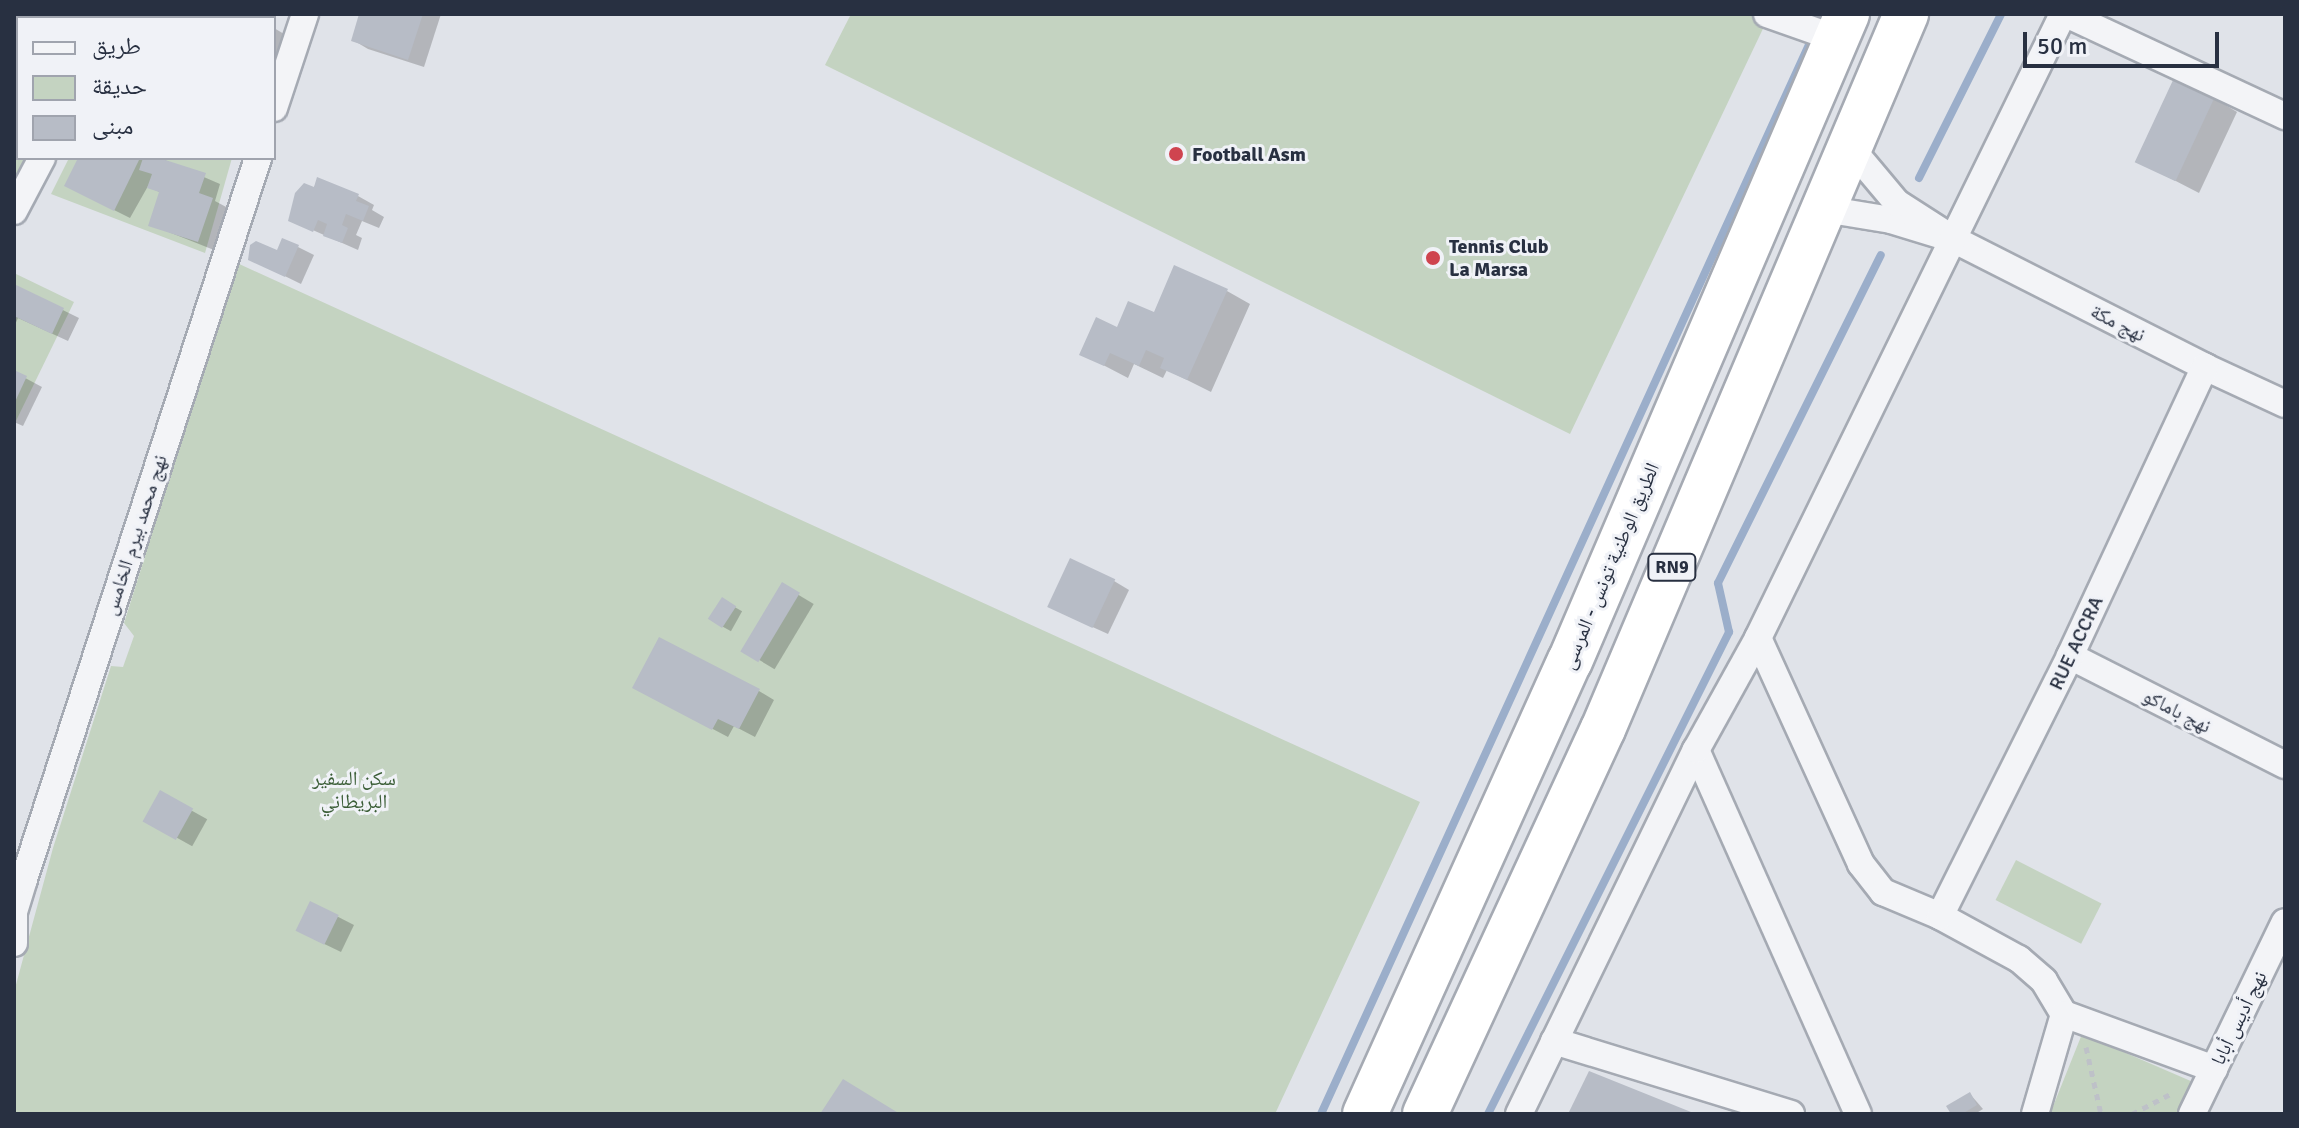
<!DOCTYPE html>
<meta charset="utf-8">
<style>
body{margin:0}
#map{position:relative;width:2299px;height:1128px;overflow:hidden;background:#e0e3e9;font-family:Signika,"Noto Naskh Arabic",sans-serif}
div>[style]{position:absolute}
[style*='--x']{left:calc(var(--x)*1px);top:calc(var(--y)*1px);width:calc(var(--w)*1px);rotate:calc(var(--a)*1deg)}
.green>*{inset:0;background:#c4d3c1;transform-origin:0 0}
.shadow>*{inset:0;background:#0003;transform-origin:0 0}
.stream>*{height:8px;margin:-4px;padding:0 4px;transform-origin:4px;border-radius:4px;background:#9baeca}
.building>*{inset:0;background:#b7bcc6;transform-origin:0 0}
.path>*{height:5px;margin-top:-2.5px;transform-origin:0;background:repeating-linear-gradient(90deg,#bec1c8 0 6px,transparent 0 12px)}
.roads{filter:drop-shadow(2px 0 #a5aab3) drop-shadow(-2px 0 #a5aab3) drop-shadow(0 2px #a5aab3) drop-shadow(0 -2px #a5aab3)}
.minor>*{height:26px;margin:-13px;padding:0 13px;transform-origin:13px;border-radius:13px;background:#f3f4f7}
.trunk>*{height:44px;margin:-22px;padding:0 22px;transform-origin:22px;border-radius:22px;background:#fff}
.dots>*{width:22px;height:22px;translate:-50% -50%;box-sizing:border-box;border:4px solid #f0f2f7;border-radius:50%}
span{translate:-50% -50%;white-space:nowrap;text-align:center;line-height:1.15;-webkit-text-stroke:6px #f0f2f7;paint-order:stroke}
.shield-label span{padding:2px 6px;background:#f0f2f7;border:2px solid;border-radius:6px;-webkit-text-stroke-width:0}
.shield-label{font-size:18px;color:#283041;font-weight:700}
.poi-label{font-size:20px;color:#283041;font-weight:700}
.left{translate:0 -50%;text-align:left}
.street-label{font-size:20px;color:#283041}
.park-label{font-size:20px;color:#3a5d36}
.frame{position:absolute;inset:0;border:16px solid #283041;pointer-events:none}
.legend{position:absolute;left:16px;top:16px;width:260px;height:144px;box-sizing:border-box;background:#f0f2f7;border:2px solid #a0a4ae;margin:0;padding:10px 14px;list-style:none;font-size:24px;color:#283041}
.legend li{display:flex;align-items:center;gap:16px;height:40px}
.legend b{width:40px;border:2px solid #a0a4ae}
.scale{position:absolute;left:2023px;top:32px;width:196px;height:36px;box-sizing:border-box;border:4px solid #283041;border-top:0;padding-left:10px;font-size:24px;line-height:28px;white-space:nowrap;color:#283041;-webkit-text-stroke:6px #f0f2f7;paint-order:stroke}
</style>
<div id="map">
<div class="green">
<i style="clip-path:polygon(14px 14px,102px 14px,100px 18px,18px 18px,18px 158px,30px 158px,20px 179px,14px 176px)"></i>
<i style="clip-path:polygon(851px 14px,1770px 14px,1570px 434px,825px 65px)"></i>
<i style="clip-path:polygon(69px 158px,232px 158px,205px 253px,51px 194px)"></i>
<i style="clip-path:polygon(237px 263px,1420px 802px,1275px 1114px,14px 1114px,14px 992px,53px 848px,111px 666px,123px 667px,134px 636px,124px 623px)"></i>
<i style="clip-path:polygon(14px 273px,74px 302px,14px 425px)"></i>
<i style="left:2016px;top:860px;width:96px;height:45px;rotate:27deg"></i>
<i style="clip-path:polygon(2082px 1034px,2193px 1082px,2177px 1114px,2050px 1114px)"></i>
</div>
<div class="shadow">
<i style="left:29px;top:14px;width:83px;height:4px"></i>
<i style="clip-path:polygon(153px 14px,231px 14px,244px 18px,152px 18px)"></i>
<i style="clip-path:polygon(361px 14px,441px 14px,424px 67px,368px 49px,353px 40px)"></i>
<i style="clip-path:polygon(274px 28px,294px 40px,274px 81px)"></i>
<i style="left:18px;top:89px;width:52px;height:4px;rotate:90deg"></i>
<i style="clip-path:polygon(2214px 98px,2237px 112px,2199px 193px,2137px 161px)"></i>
<i style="clip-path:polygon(81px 158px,160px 158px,220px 184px,215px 201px,228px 208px,214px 250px,151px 225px,161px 193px,150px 187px,152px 179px,130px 218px,82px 194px)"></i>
<i style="clip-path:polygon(319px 180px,358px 196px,374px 205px,372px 210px,384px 217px,379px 228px,362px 221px,356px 235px,362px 238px,358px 250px,290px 220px)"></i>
<i style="clip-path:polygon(298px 247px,314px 255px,301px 284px,250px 259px)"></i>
<i style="clip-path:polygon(14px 286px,79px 318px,68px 341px,18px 318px,14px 327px)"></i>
<i style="clip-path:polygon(1227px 291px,1250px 304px,1211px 392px,1167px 370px,1163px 378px,1134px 364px,1128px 378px,1082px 354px,1155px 315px)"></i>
<i style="clip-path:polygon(14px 372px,42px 387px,23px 426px,14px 422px)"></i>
<i style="clip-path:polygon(1114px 581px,1129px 590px,1108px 634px,1066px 615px)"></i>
<i style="left:782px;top:585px;width:37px;height:76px;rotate:31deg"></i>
<i style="left:722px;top:600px;width:23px;height:23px;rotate:29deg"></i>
<i style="clip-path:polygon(759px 691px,774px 700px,755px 737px,734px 726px,728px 737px,650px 696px)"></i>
<i style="left:160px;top:793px;width:54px;height:31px;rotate:29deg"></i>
<i style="clip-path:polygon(311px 903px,354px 925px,341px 952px,314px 939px)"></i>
<i style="clip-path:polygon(1970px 1094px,1983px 1109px,1975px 1114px,1953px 1114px)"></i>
</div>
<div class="stream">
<i style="--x:1919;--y:178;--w:183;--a:-63.4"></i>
<i style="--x:1321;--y:1114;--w:1209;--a:-65.47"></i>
<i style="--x:1488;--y:1114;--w:539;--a:-63.43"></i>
<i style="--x:1729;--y:632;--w:50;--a:-102.7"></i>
<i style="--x:1718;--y:583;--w:366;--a:-63.6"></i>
</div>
<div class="building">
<i style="left:27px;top:14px;width:65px;height:4px"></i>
<i style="clip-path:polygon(151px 14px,238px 14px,249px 17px,150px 18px)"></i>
<i style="clip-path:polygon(359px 14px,423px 14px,408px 60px,351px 41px)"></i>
<i style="left:14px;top:21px;width:4px;height:43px;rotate:27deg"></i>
<i style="left:2174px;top:78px;width:45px;height:93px;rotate:25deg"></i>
<i style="left:18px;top:86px;width:44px;height:5px;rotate:90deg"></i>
<i style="clip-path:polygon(78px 158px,140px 158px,114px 211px,64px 186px)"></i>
<i style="clip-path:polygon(143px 158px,159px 158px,206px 173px,199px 193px,213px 198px,198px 242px,148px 226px,159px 192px,147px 188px,152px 174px,139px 170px)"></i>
<i style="clip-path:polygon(317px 177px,359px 194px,356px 201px,369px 206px,363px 221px,346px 214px,342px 225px,348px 228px,342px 243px,323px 236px,327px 224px,318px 220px,313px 232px,288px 221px,295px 193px,304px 183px,314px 187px)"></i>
<i style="clip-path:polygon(282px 238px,299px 245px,285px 277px,248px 260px,250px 245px,256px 241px,277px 250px)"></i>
<i style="clip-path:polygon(1174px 265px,1228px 289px,1187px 380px,1160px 368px,1164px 358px,1146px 350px,1139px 366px,1110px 353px,1104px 366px,1079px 355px,1096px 317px,1117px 327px,1128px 301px,1154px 312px)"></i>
<i style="clip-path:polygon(14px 284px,64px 308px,52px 334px,14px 316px)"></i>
<i style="clip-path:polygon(14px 370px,27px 376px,14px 404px)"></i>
<i style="left:1070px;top:558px;width:50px;height:54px;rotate:25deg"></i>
<i style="left:782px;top:582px;width:21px;height:81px;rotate:31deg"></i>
<i style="left:722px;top:597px;width:17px;height:26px;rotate:33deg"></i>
<i style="clip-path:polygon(659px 637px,760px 689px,739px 729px,718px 719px,712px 730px,632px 688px)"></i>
<i style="left:160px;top:790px;width:38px;height:36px;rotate:29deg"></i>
<i style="left:310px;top:901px;width:32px;height:33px;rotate:26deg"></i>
<i style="clip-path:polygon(1589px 1071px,1696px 1114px,1568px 1114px)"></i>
<i style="clip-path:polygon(843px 1079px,900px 1114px,820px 1114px)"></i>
<i style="clip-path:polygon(1970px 1092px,1977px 1105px,1962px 1114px,1951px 1114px,1946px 1106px)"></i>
</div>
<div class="path">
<i style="--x:2086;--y:1047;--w:69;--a:77.4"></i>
<i style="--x:2132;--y:1114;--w:47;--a:-27.6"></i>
</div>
<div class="roads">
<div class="minor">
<i style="--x:1767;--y:14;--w:72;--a:19.4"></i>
<i style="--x:2066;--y:14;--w:242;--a:25"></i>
<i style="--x:114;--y:18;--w:4;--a:-63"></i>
<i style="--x:274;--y:108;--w:99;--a:-71.7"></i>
<i style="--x:1824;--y:209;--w:68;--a:9.3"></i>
<i style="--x:1891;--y:220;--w:65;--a:17"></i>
<i style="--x:1953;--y:239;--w:67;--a:-147.3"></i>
<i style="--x:1897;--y:203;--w:73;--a:-130"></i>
<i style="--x:14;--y:211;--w:60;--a:-62.2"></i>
<i style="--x:1953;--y:239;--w:283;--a:26.9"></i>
<i style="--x:2205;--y:367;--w:88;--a:24.8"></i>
<i style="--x:1758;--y:638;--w:248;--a:65.5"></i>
<i style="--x:1861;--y:864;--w:36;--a:52"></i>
<i style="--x:1883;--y:892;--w:62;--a:22.8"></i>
<i style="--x:1940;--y:916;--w:90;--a:28.6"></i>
<i style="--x:2019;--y:959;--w:33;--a:41"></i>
<i style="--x:2044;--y:981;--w:39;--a:59"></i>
<i style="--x:2064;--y:1014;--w:160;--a:20.1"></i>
<i style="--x:2070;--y:656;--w:241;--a:26.9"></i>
<i style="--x:1696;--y:750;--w:398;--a:66"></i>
<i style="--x:1940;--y:916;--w:291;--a:-63.4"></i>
<i style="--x:2070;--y:656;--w:319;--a:-65"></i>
<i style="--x:14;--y:943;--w:31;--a:-90"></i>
<i style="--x:14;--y:912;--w:34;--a:-73"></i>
<i style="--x:24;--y:879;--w:758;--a:-72.02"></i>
<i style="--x:1554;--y:1041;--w:248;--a:17.1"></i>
<i style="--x:1519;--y:1114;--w:405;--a:-64.1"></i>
<i style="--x:1696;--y:750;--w:128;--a:-61"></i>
<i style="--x:1758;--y:638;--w:695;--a:-63.95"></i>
<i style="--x:2035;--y:1114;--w:104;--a:-73.8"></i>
<i style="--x:2192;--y:1114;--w:213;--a:-64.2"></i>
</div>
<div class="trunk">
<i style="--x:1365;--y:1114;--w:497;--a:-65.7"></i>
<i style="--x:1570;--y:661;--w:704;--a:-66.82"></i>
<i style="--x:1425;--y:1114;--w:424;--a:-65.2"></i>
<i style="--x:1603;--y:729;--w:777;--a:-67.03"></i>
</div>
</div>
<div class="dots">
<i style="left:1176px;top:154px;background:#cf444f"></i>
<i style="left:1433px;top:258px;background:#cf444f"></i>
</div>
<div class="shield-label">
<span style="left:1672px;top:567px">RN9</span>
</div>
<div class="poi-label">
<span class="left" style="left:1192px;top:154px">Football Asm</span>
<span class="left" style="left:1449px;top:258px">Tennis Club<br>La Marsa</span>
</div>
<div class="street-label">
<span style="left:2118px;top:323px;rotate:27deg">نهج مكة</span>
<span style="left:135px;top:535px;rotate:-72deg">نهج محمد بيرم الخامس</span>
<span style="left:1610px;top:566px;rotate:-67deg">الطريق الوطنية تونس - المرسى</span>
<span style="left:2076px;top:643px;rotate:-65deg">RUE ACCRA</span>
<span style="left:2177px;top:711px;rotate:27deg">نهج باماكو</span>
<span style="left:2239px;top:1018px;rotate:-64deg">نهج أديس أبابا</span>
</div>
<div class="park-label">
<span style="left:354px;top:790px">سكن السفير<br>البريطاني</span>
</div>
<div class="frame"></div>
<ul class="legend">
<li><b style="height:10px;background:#f3f4f7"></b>طريق</li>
<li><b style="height:22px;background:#c4d3c1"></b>حديقة</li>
<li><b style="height:22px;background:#b7bcc6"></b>مبنى</li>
</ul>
<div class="scale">50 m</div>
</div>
